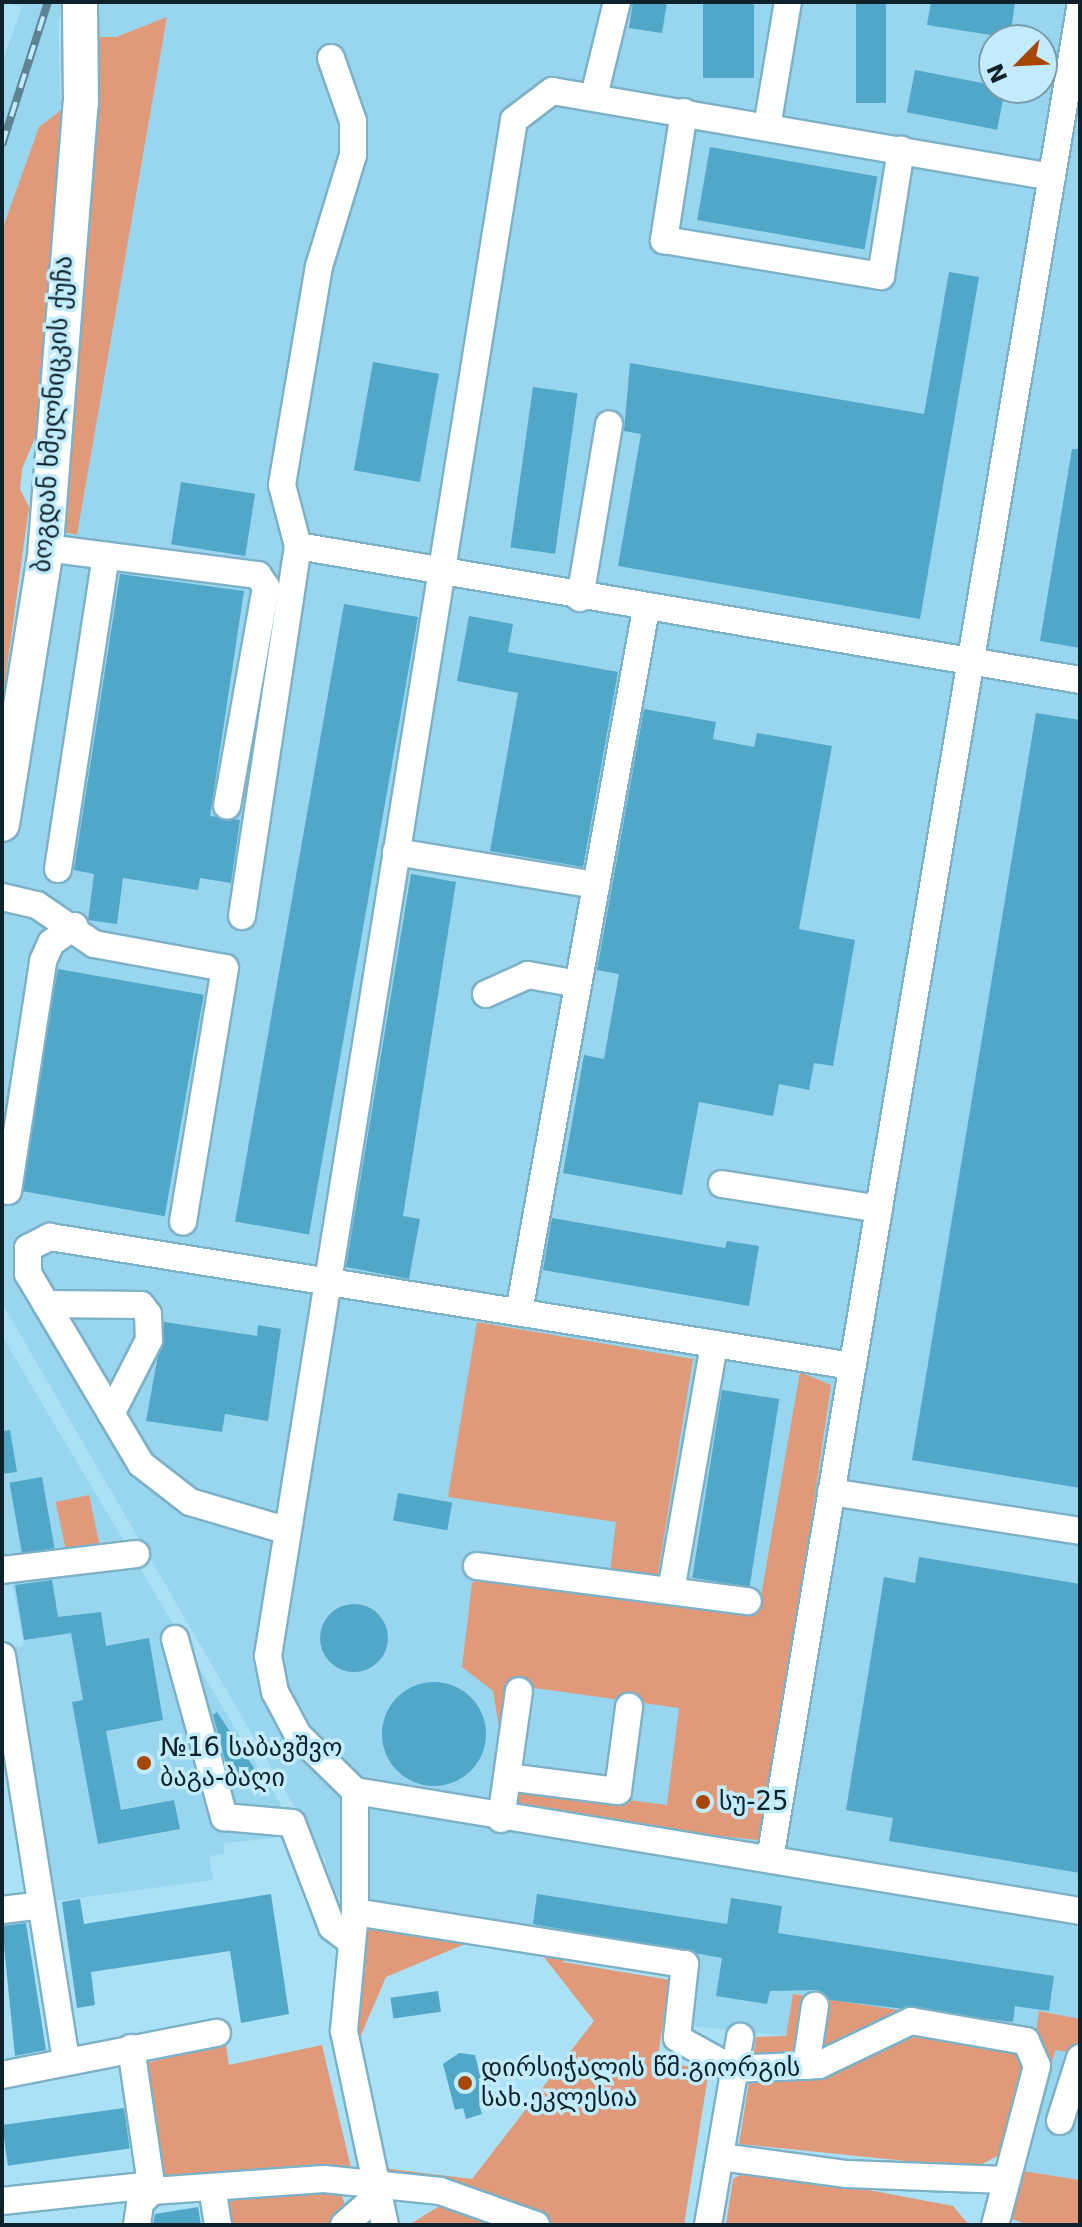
<!DOCTYPE html>
<meta charset="utf-8">
<style>
body{margin:0}
#map{position:relative;width:1082px;height:2227px;overflow:hidden;background:#abe1f7;font-family:"DejaVu Sans","Noto Sans Georgian",sans-serif}
div>[style]{position:absolute}
[style*='--x']{left:calc(var(--x)*1px);top:calc(var(--y)*1px);width:calc(var(--w)*1px);rotate:calc(var(--a)*1deg)}
.built>*{inset:0;background:#98d5ef}
.green>*{inset:0;background:#e09a79;transform-origin:0 0}
.building>*{inset:0;background:#51a7c8;transform-origin:0 0}
.round{border-radius:50%}
.roads{filter:drop-shadow(2px 0 #7db1c7) drop-shadow(-2px 0 #7db1c7) drop-shadow(0 2px #7db1c7) drop-shadow(0 -2px #7db1c7)}
.minor>*{height:26px;margin:-13px;padding:0 13px;transform-origin:13px;border-radius:13px;background:#fff}
.major>*{height:34px;margin:-17px;padding:0 17px;transform-origin:17px;border-radius:17px;background:#fff}
.rail>*{height:8px;margin-top:-4px;transform-origin:0;background:repeating-linear-gradient(90deg,#c2ecfe 0 15px,#5e8494 0 30px);box-sizing:border-box;border-block:2px solid #5e8494}
.dots>*{width:22px;height:22px;translate:-50% -50%;box-sizing:border-box;border:4px solid #c2ecfe;border-radius:50%}
span{translate:-50% -50%;white-space:nowrap;text-align:center;line-height:1.15;-webkit-text-stroke:7px #c2ecfe;paint-order:stroke}
.street-label{font-size:26px;color:#0d222b}
.poi-label{font-size:26px;color:#0d222b}
.left{translate:0 -50%;text-align:left}
.frame{position:absolute;inset:0;border:4px solid #0d222b;pointer-events:none}
.north{position:absolute;left:978px;top:24px;width:80px;height:80px;box-sizing:border-box;background:#c2ecfe;border:2px solid #7a9baa;border-radius:50%;rotate:246deg;font-size:22px;font-weight:700;line-height:32px;text-align:center;color:#0d222b}
.north::after{content:'';display:block;margin:auto;width:28px;height:36px;background:#a84704;clip-path:polygon(50% 0,100% 100%,50% 72%,0 100%)}
</style>
<div id="map">
<div class="built">
<i style="clip-path:polygon(2px 2px,66px 2px,58px 22px,61px 110px,39px 127px,2px 230px,2px 63px,22px 7px)"></i>
<i style="clip-path:polygon(evenodd,93px 2px,1080px 2px,1080px 2019px,1040px 2011px,1037px 2032px,793px 1994px,786px 2036px,681px 2025px,692px 1955px,334px 1896px,325px 1860px,2px 1303px,2px 852px,56px 530px,77px 534px,167px 18px,116px 37px,88px 37px,93px 2px,994px 40px,1042px 40px,1042px 88px,994px 88px,994px 40px)"></i>
<i style="clip-path:polygon(2px 1336px,288px 1817px,276px 1838px,224px 1843px,224px 1854px,209px 1856px,213px 1880px,56px 1901px,12px 1648px,24px 1646px,9px 1564px,2px 1564px)"></i>
<i style="clip-path:polygon(1055px 2049px,1080px 2054px,1080px 2180px,1023px 2171px)"></i>
</div>
<div class="green">
<i style="clip-path:polygon(167px 17px,77px 535px,56px 530px,88px 37px,116px 37px)"></i>
<i style="clip-path:polygon(61px 110px,37px 433px,22px 469px,20px 489px,29px 507px,2px 704px,2px 230px,39px 127px)"></i>
<i style="clip-path:polygon(evenodd,477px 1322px,693px 1359px,657px 1579px,761px 1596px,800px 1372px,831px 1385px,767px 1822px,757px 1840px,488px 1810px,500px 1733px,493px 1691px,462px 1667px,472px 1583px,490px 1573px,608px 1589px,616px 1522px,448px 1497px,477px 1322px,513px 1685px,679px 1708px,667px 1805px,499px 1783px,513px 1685px)"></i>
<i style="left:89px;top:1495px;width:53px;height:34px;rotate:78deg"></i>
<i style="clip-path:polygon(evenodd,365px 1902px,567px 1934px,563px 1962px,670px 1980px,657px 2061px,709px 2070px,684px 2225px,558px 2225px,460px 2185px,377px 2172px,350px 2028px,365px 1902px,477px 1939px,533px 1943px,594px 2021px,472px 2179px,383px 2168px,359px 2040px,386px 1977px,477px 1939px)"></i>
<i style="clip-path:polygon(793px 1994px,1036px 2031px,1039px 2011px,1080px 2019px,1080px 2054px,1055px 2050px,1045px 2094px,1021px 2090px,999px 2155px,975px 2168px,739px 2144px,756px 2037px,786px 2036px)"></i>
<i style="clip-path:polygon(226px 2044px,229px 2065px,322px 2045px,352px 2172px,157px 2185px,141px 2064px)"></i>
<i style="clip-path:polygon(753px 2168px,953px 2206px,969px 2225px,726px 2225px,733px 2179px)"></i>
<i style="clip-path:polygon(1023px 2171px,1080px 2180px,1080px 2225px,1029px 2225px,1006px 2217px)"></i>
<i style="clip-path:polygon(317px 2183px,322px 2192px,340px 2191px,348px 2213px,336px 2225px,222px 2225px,217px 2191px)"></i>
<i style="clip-path:polygon(439px 2206px,467px 2212px,501px 2225px,409px 2225px)"></i>
</div>
<div class="building">
<i style="clip-path:polygon(667px 2px,662px 33px,629px 28px,633px 2px)"></i>
<i style="left:703px;top:2px;width:51px;height:76px"></i>
<i style="left:856px;top:2px;width:30px;height:101px"></i>
<i style="clip-path:polygon(931px 2px,1015px 2px,1010px 38px,927px 25px)"></i>
<i style="left:915px;top:70px;width:92px;height:43px;rotate:11deg"></i>
<i style="left:710px;top:147px;width:170px;height:74px;rotate:10deg"></i>
<i style="clip-path:polygon(949px 272px,979px 277px,920px 619px,618px 566px,641px 434px,624px 431px,630px 363px,924px 414px)"></i>
<i style="left:373px;top:362px;width:67px;height:110px;rotate:10deg"></i>
<i style="left:533px;top:387px;width:45px;height:162px;rotate:8deg"></i>
<i style="clip-path:polygon(1072px 449px,1080px 449px,1080px 648px,1040px 641px)"></i>
<i style="left:181px;top:482px;width:75px;height:63px;rotate:9deg"></i>
<i style="clip-path:polygon(120px 574px,244px 591px,210px 816px,240px 820px,231px 883px,200px 878px,198px 890px,123px 878px,117px 924px,88px 920px,94px 874px,74px 870px)"></i>
<i style="left:344px;top:604px;width:75px;height:627px;rotate:10deg"></i>
<i style="clip-path:polygon(469px 616px,513px 624px,508px 652px,618px 672px,583px 867px,490px 851px,518px 693px,457px 681px)"></i>
<i style="clip-path:polygon(644px 709px,716px 722px,713px 739px,754px 747px,757px 733px,832px 746px,799px 929px,855px 940px,833px 1066px,814px 1063px,809px 1090px,779px 1084px,773px 1116px,699px 1102px,682px 1195px,563px 1173px,584px 1055px,604px 1059px,619px 974px,597px 970px)"></i>
<i style="clip-path:polygon(1036px 713px,1080px 720px,1080px 1488px,912px 1460px)"></i>
<i style="clip-path:polygon(411px 874px,456px 882px,403px 1216px,420px 1219px,409px 1279px,346px 1267px)"></i>
<i style="left:58px;top:969px;width:148px;height:225px;rotate:10deg"></i>
<i style="clip-path:polygon(552px 1218px,725px 1248px,727px 1241px,759px 1246px,749px 1306px,543px 1270px)"></i>
<i style="clip-path:polygon(164px 1322px,257px 1336px,258px 1325px,281px 1329px,268px 1421px,225px 1414px,222px 1432px,146px 1421px)"></i>
<i style="left:722px;top:1390px;width:58px;height:190px;rotate:9deg"></i>
<i style="clip-path:polygon(10px 1430px,17px 1472px,2px 1474px,2px 1431px)"></i>
<i style="left:42px;top:1477px;width:72px;height:33px;rotate:80deg"></i>
<i style="left:398px;top:1493px;width:55px;height:28px;rotate:10deg"></i>
<i style="clip-path:polygon(919px 1557px,1080px 1584px,1080px 1873px,889px 1841px,893px 1818px,846px 1810px,884px 1577px,915px 1583px)"></i>
<i style="clip-path:polygon(52px 1580px,58px 1617px,101px 1612px,106px 1646px,149px 1638px,163px 1720px,106px 1731px,121px 1810px,174px 1800px,180px 1829px,98px 1844px,72px 1702px,83px 1700px,71px 1633px,24px 1640px,15px 1585px)"></i>
<i class="round" style="left:320px;top:1604px;width:68px;height:68px"></i>
<i class="round" style="left:382px;top:1682px;width:104px;height:104px"></i>
<i style="clip-path:polygon(217px 1712px,256px 1771px,232px 1787px,213px 1715px)"></i>
<i style="clip-path:polygon(271px 1894px,289px 2014px,241px 2023px,230px 1951px,91px 1972px,95px 2005px,77px 2008px,62px 1902px,80px 1899px,84px 1924px)"></i>
<i style="clip-path:polygon(537px 1894px,727px 1924px,731px 1898px,782px 1906px,778px 1933px,1054px 1976px,1049px 2011px,1015px 2006px,1013px 2022px,830px 2000px,817px 1990px,770px 1991px,767px 2004px,716px 1996px,722px 1958px,533px 1924px)"></i>
<i style="clip-path:polygon(26px 1923px,46px 2050px,15px 2056px,2px 1926px)"></i>
<i style="left:438px;top:1991px;width:21px;height:48px;rotate:82deg"></i>
<i style="clip-path:polygon(459px 2053px,475px 2055px,487px 2102px,479px 2104px,482px 2114px,466px 2119px,463px 2108px,455px 2110px,443px 2064px)"></i>
<i style="left:124px;top:2108px;width:41px;height:123px;rotate:82deg"></i>
<i style="clip-path:polygon(198px 2207px,201px 2225px,153px 2225px,155px 2214px)"></i>
</div>
<div class="roads">
<div class="minor">
<i style="--x:331;--y:58;--w:67;--a:70.8"></i>
<i style="--x:353;--y:121;--w:34;--a:90"></i>
<i style="--x:353;--y:155;--w:116;--a:107"></i>
<i style="--x:319;--y:266;--w:222;--a:99.6"></i>
<i style="--x:282;--y:485;--w:63;--a:75.3"></i>
<i style="--x:298;--y:546;--w:793;--a:9.72"></i>
<i style="--x:594;--y:96;--w:97;--a:-76.3"></i>
<i style="--x:684;--y:112;--w:130;--a:98.9"></i>
<i style="--x:664;--y:240;--w:220;--a:9.4"></i>
<i style="--x:881;--y:276;--w:128;--a:-81"></i>
<i style="--x:767;--y:127;--w:127;--a:-80.5"></i>
<i style="--x:1052;--y:177;--w:507;--a:-170.24"></i>
<i style="--x:552;--y:91;--w:48;--a:142.7"></i>
<i style="--x:514;--y:120;--w:1556;--a:99.1"></i>
<i style="--x:268;--y:1656;--w:37;--a:79"></i>
<i style="--x:275;--y:1692;--w:49;--a:61.9"></i>
<i style="--x:298;--y:1735;--w:80;--a:44.5"></i>
<i style="--x:355;--y:1791;--w:735;--a:9.4"></i>
<i style="--x:46;--y:548;--w:214;--a:7.3"></i>
<i style="--x:258;--y:575;--w:14;--a:56"></i>
<i style="--x:266;--y:587;--w:222;--a:100.1"></i>
<i style="--x:580;--y:598;--w:176;--a:-80.5"></i>
<i style="--x:396;--y:852;--w:203;--a:9.4"></i>
<i style="--x:58;--y:869;--w:317;--a:-81.3"></i>
<i style="--x:2;--y:897;--w:36;--a:13"></i>
<i style="--x:37;--y:905;--w:69;--a:34.4"></i>
<i style="--x:94;--y:944;--w:133;--a:10.4"></i>
<i style="--x:225;--y:968;--w:257;--a:99.4"></i>
<i style="--x:242;--y:916;--w:374;--a:-81.4"></i>
<i style="--x:486;--y:994;--w:46;--a:-24.3"></i>
<i style="--x:528;--y:975;--w:51;--a:10.2"></i>
<i style="--x:722;--y:1184;--w:159;--a:9"></i>
<i style="--x:8;--y:1191;--w:233;--a:-81.3"></i>
<i style="--x:43;--y:961;--w:20;--a:-66"></i>
<i style="--x:51;--y:943;--w:29;--a:-36"></i>
<i style="--x:46;--y:1304;--w:95;--a:0.6"></i>
<i style="--x:141;--y:1305;--w:11;--a:52"></i>
<i style="--x:148;--y:1314;--w:26;--a:88"></i>
<i style="--x:149;--y:1340;--w:83;--a:117.2"></i>
<i style="--x:519;--y:1312;--w:714;--a:-79.76"></i>
<i style="--x:831;--y:1492;--w:252;--a:8.9"></i>
<i style="--x:285;--y:1530;--w:99;--a:-163.6"></i>
<i style="--x:190;--y:1502;--w:62;--a:-142.2"></i>
<i style="--x:141;--y:1464;--w:221;--a:-120.7"></i>
<i style="--x:28;--y:1274;--w:26;--a:-90"></i>
<i style="--x:28;--y:1248;--w:25;--a:-27"></i>
<i style="--x:50;--y:1237;--w:812;--a:9.14"></i>
<i style="--x:477;--y:1566;--w:273;--a:7.4"></i>
<i style="--x:2;--y:1570;--w:135;--a:-6.8"></i>
<i style="--x:671;--y:1591;--w:251;--a:-80.1"></i>
<i style="--x:175;--y:1639;--w:185;--a:74.6"></i>
<i style="--x:224;--y:1817;--w:68;--a:5"></i>
<i style="--x:292;--y:1823;--w:111;--a:69"></i>
<i style="--x:332;--y:1927;--w:25;--a:37"></i>
<i style="--x:2;--y:1656;--w:409;--a:81"></i>
<i style="--x:507;--y:1777;--w:112;--a:7.2"></i>
<i style="--x:618;--y:1791;--w:85;--a:-82.5"></i>
<i style="--x:355;--y:1791;--w:121;--a:90"></i>
<i style="--x:355;--y:1912;--w:120;--a:95.3"></i>
<i style="--x:344;--y:2031;--w:198;--a:78.1"></i>
<i style="--x:501;--y:1819;--w:129;--a:-82"></i>
<i style="--x:770;--y:1859;--w:1877;--a:-80.49"></i>
<i style="--x:2;--y:1910;--w:39;--a:-7"></i>
<i style="--x:355;--y:1912;--w:334;--a:9"></i>
<i style="--x:685;--y:1964;--w:74;--a:96.2"></i>
<i style="--x:677;--y:2038;--w:64;--a:29"></i>
<i style="--x:733;--y:2069;--w:86;--a:-2.7"></i>
<i style="--x:819;--y:2065;--w:102;--a:-25.6"></i>
<i style="--x:911;--y:2021;--w:117;--a:9.9"></i>
<i style="--x:1026;--y:2041;--w:27;--a:66"></i>
<i style="--x:1037;--y:2066;--w:164;--a:104.8"></i>
<i style="--x:131;--y:2048;--w:145;--a:81.6"></i>
<i style="--x:806;--y:2066;--w:61;--a:-81.5"></i>
<i style="--x:2;--y:2075;--w:219;--a:-11.1"></i>
<i style="--x:1060;--y:2121;--w:66;--a:-72.4"></i>
<i style="--x:721;--y:2157;--w:127;--a:7.7"></i>
<i style="--x:847;--y:2174;--w:159;--a:2.2"></i>
<i style="--x:212;--y:2187;--w:38;--a:81"></i>
<i style="--x:2;--y:2201;--w:150;--a:-6.1"></i>
<i style="--x:137;--y:2225;--w:22;--a:-82"></i>
<i style="--x:140;--y:2203;--w:17;--a:-45"></i>
<i style="--x:152;--y:2191;--w:172;--a:-4"></i>
<i style="--x:324;--y:2179;--w:117;--a:5.9"></i>
<i style="--x:440;--y:2191;--w:102;--a:19.5"></i>
<i style="--x:344;--y:2225;--w:43;--a:-41.2"></i>
<i style="--x:708;--y:2225;--w:191;--a:-80.3"></i>
</div>
<div class="major">
<i style="--x:2;--y:824;--w:271;--a:-80.9"></i>
<i style="--x:45;--y:556;--w:454;--a:-85.5"></i>
<i style="--x:81;--y:103;--w:101;--a:-90.6"></i>
</div>
</div>
<div class="rail">
<i style="--x:2;--y:145;--w:150;--a:-72.2"></i>
</div>
<div class="dots">
<i style="left:144px;top:1763px;background:#a84704"></i>
<i style="left:703px;top:1802px;background:#a84704"></i>
<i style="left:465px;top:2083px;background:#a84704"></i>
</div>
<div class="street-label">
<span style="left:53px;top:414px;rotate:-86deg">ბოგდან ხმელნიცკის ქუჩა</span>
</div>
<div class="poi-label">
<span class="left" style="left:160px;top:1763px">№16 საბავშვო<br>ბაგა-ბაღი</span>
<span class="left" style="left:719px;top:1802px">სუ-25</span>
<span class="left" style="left:481px;top:2083px">დირსიჭალის წმ.გიორგის<br>სახ.ეკლესია</span>
</div>
<div class="frame"></div>
<div class="north">N</div>
</div>
